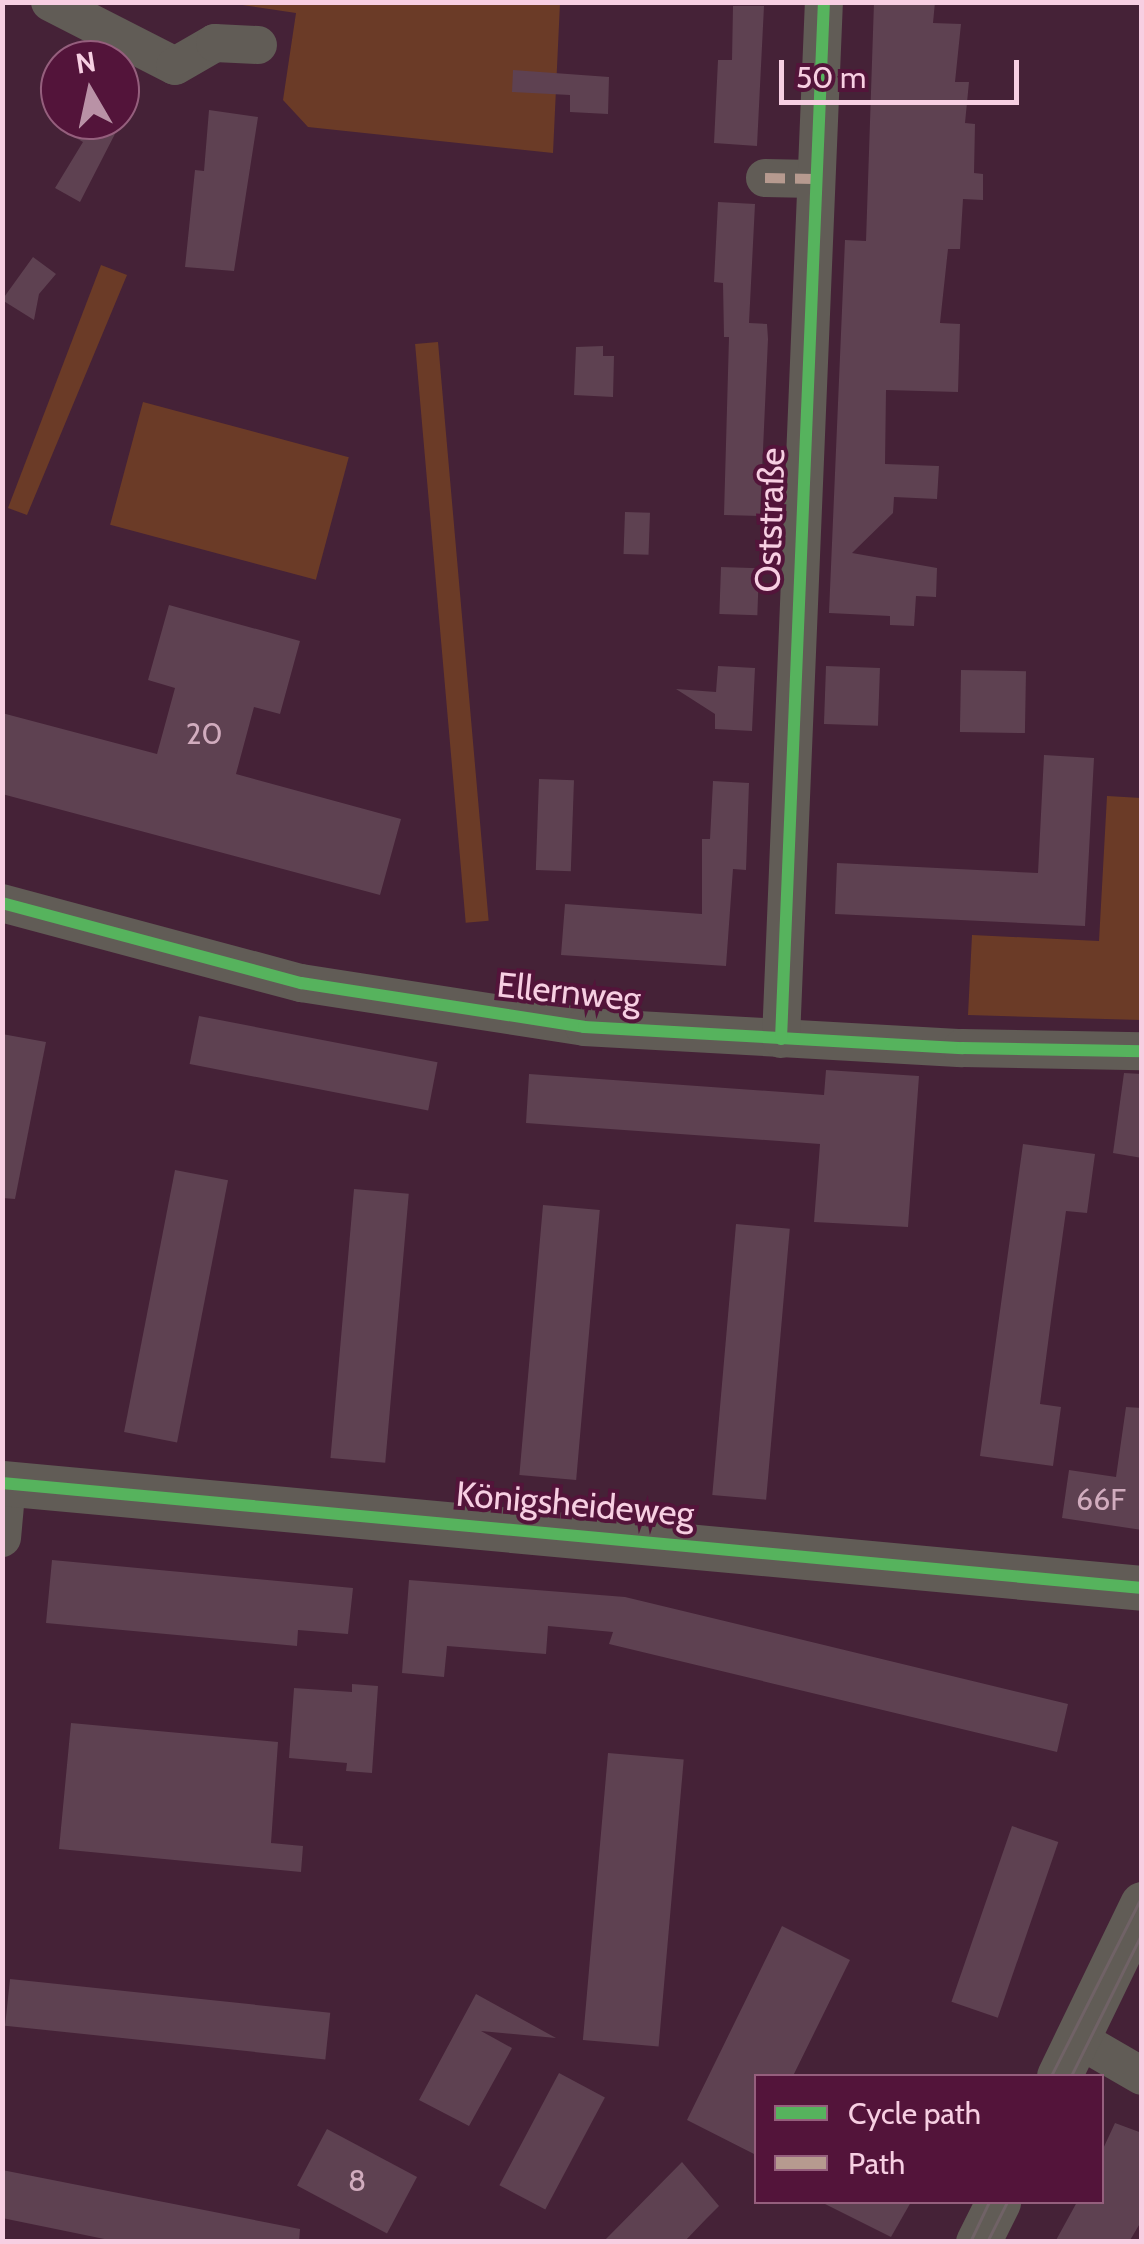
<!DOCTYPE html>
<meta charset="utf-8">
<style>
body{margin:0}
#map{position:relative;width:1144px;height:2244px;overflow:hidden;background:#452237;font-family:Cabin,sans-serif}
div>[style]{position:absolute}
[style*='--x']{left:calc(var(--x)*1px);top:calc(var(--y)*1px);width:calc(var(--w)*1px);rotate:calc(var(--a)*1deg)}
.green>*{inset:0;background:#6b3b27;transform-origin:0 0}
.building>*{inset:0;background:#5e4151;transform-origin:0 0}
.minor>*{height:38px;margin:-19px;padding:0 19px;transform-origin:19px;border-radius:19px;background:#615c56}
.tertiary>*{height:45px;margin:-22.5px;padding:0 22.5px;transform-origin:22.5px;border-radius:22.5px;background:#615c56}
.tram>*{height:2.5px;margin:-1.25px;padding:0 1.25px;transform-origin:1.25px;border-radius:1.25px;background:#706266}
.quiet>*{height:10px;margin-top:-5px;transform-origin:0;background:repeating-linear-gradient(90deg,#b69a8f 0 20px,transparent 0 30px)}
.cycleway>*{height:12px;margin:-6px;padding:0 6px;transform-origin:6px;border-radius:6px;background:#56b35d}
span{translate:-50% -50%;white-space:nowrap;text-align:center;line-height:1.15;-webkit-text-stroke:8px #53143a;paint-order:stroke}
.number-label{font-size:30px;color:#d1acbe}
.number-label span{-webkit-text-stroke-width:0}
.street-label{font-size:35px;color:#f7cfe2}
.frame{position:absolute;inset:0;border:5px solid #f7cfe2;pointer-events:none}
.legend{position:absolute;left:754px;top:2074px;width:350px;height:130px;box-sizing:border-box;background:#53143a;border:2px solid #955f7d;margin:0;padding:12px 18px;list-style:none;font-size:30px;color:#f7cfe2}
.legend li{display:flex;align-items:center;gap:20px;height:50px}
.legend b{width:50px;border:2px solid #955f7d}
.north{position:absolute;left:40px;top:40px;width:100px;height:100px;box-sizing:border-box;background:#53143a;border:2px solid #955f7d;border-radius:50%;rotate:351deg;font-size:28px;font-weight:700;line-height:40px;text-align:center;color:#f7cfe2}
.north::after{content:'';display:block;margin:auto;width:35px;height:45px;background:#b992a6;clip-path:polygon(50% 0,100% 100%,50% 72%,0 100%)}
.scale{position:absolute;left:779px;top:60px;width:240px;height:45px;box-sizing:border-box;border:5px solid #f7cfe2;border-top:0;padding-left:12px;font-size:30px;line-height:35px;white-space:nowrap;color:#f7cfe2;-webkit-text-stroke:8px #53143a;paint-order:stroke}
</style>
<div id="map">
<div class="green">
<i style="clip-path:polygon(229px 3px,560px 3px,553px 153px,308px 127px,283px 100px,296px 13px)"></i>
<i style="clip-path:polygon(101px 265px,127px 275px,27px 515px,8px 508px)"></i>
<i style="left:438px;top:342px;width:581px;height:23px;rotate:85deg"></i>
<i style="left:143px;top:402px;width:213px;height:127px;rotate:15deg"></i>
<i style="clip-path:polygon(1107px 796px,1141px 798px,1141px 1020px,968px 1015px,972px 935px,1099px 941px)"></i>
</div>
<div class="building">
<i style="clip-path:polygon(874px 2px,935px 2px,933px 23px,961px 24px,955px 82px,969px 82px,965px 123px,975px 124px,974px 173px,983px 174px,983px 200px,963px 199px,960px 249px,948px 249px,940px 323px,960px 324px,958px 392px,886px 390px,885px 464px,939px 466px,937px 499px,894px 497px,893px 513px,852px 553px,937px 568px,936px 597px,916px 596px,914px 626px,890px 625px,890px 616px,829px 613px,845px 240px,866px 241px)"></i>
<i style="clip-path:polygon(733px 6px,764px 6px,757px 146px,714px 143px,718px 60px,732px 60px)"></i>
<i style="clip-path:polygon(513px 70px,609px 77px,608px 114px,570px 112px,570px 95px,512px 92px)"></i>
<i style="clip-path:polygon(120px 87px,135px 95px,80px 202px,55px 188px,83px 142px,76px 138px,85px 120px,120px 120px)"></i>
<i style="clip-path:polygon(209px 110px,258px 117px,234px 271px,185px 267px,195px 170px,204px 171px)"></i>
<i style="clip-path:polygon(718px 202px,755px 204px,749px 323px,767px 324px,768px 339px,760px 516px,724px 515px,729px 337px,724px 337px,723px 283px,714px 282px)"></i>
<i style="clip-path:polygon(33px 257px,56px 274px,39px 294px,34px 320px,2px 300px)"></i>
<i style="clip-path:polygon(603px 346px,603px 356px,614px 356px,613px 397px,574px 395px,576px 347px)"></i>
<i style="left:625px;top:512px;width:25px;height:42px;rotate:2deg"></i>
<i style="left:721px;top:567px;width:38px;height:47px;rotate:2deg"></i>
<i style="clip-path:polygon(169px 605px,300px 641px,280px 714px,254px 707px,236px 774px,401px 819px,380px 895px,2px 794px,2px 713px,157px 754px,175px 688px,148px 680px)"></i>
<i style="clip-path:polygon(718px 666px,755px 668px,752px 731px,715px 729px,715px 714px,676px 689px,716px 692px)"></i>
<i style="left:826px;top:666px;width:54px;height:58px;rotate:2deg"></i>
<i style="left:961px;top:670px;width:65px;height:62px;rotate:1deg"></i>
<i style="clip-path:polygon(1044px 755px,1094px 758px,1085px 926px,835px 914px,837px 863px,1038px 873px)"></i>
<i style="left:539px;top:779px;width:35px;height:91px;rotate:2deg"></i>
<i style="clip-path:polygon(713px 781px,749px 783px,746px 870px,733px 869px,726px 966px,561px 955px,565px 904px,702px 914px,702px 839px,710px 839px)"></i>
<i style="left:199px;top:1016px;width:243px;height:49px;rotate:11deg"></i>
<i style="clip-path:polygon(2px 1034px,46px 1042px,15px 1199px,2px 1198px)"></i>
<i style="clip-path:polygon(826px 1070px,919px 1076px,908px 1227px,814px 1222px,820px 1144px,526px 1123px,529px 1074px,824px 1095px)"></i>
<i style="clip-path:polygon(1124px 1073px,1142px 1074px,1142px 1158px,1113px 1153px)"></i>
<i style="clip-path:polygon(1023px 1144px,1095px 1154px,1087px 1213px,1066px 1211px,1053px 1305px,1040px 1404px,1061px 1407px,1053px 1466px,980px 1456px)"></i>
<i style="left:175px;top:1170px;width:54px;height:267px;rotate:11deg"></i>
<i style="left:354px;top:1189px;width:55px;height:270px;rotate:5deg"></i>
<i style="left:543px;top:1205px;width:57px;height:271px;rotate:5deg"></i>
<i style="left:736px;top:1224px;width:54px;height:272px;rotate:5deg"></i>
<i style="clip-path:polygon(1126px 1407px,1142px 1408px,1142px 1530px,1062px 1518px,1069px 1470px,1116px 1477px)"></i>
<i style="clip-path:polygon(52px 1560px,353px 1588px,348px 1634px,298px 1630px,297px 1646px,46px 1623px)"></i>
<i style="clip-path:polygon(409px 1580px,625px 1597px,1068px 1704px,1057px 1752px,609px 1644px,613px 1632px,548px 1626px,546px 1654px,447px 1646px,444px 1677px,402px 1673px)"></i>
<i style="clip-path:polygon(352px 1684px,378px 1686px,372px 1773px,346px 1771px,347px 1763px,289px 1758px,294px 1688px,352px 1692px)"></i>
<i style="clip-path:polygon(71px 1723px,278px 1742px,271px 1843px,303px 1846px,301px 1872px,59px 1849px)"></i>
<i style="left:608px;top:1753px;width:76px;height:288px;rotate:5deg"></i>
<i style="left:1012px;top:1826px;width:49px;height:186px;rotate:19deg"></i>
<i style="clip-path:polygon(782px 1926px,850px 1960px,793px 2076px,756px 2076px,756px 2155px,687px 2120px)"></i>
<i style="left:10px;top:1979px;width:322px;height:47px;rotate:6deg"></i>
<i style="clip-path:polygon(476px 1994px,556px 2038px,481px 2031px,512px 2048px,469px 2126px,419px 2100px)"></i>
<i style="left:559px;top:2073px;width:52px;height:127px;rotate:28deg"></i>
<i style="clip-path:polygon(1115px 2123px,1142px 2133px,1142px 2220px,1129px 2242px,1055px 2242px,1077px 2202px,1102px 2202px,1102px 2151px)"></i>
<i style="left:327px;top:2129px;width:102px;height:64px;rotate:28deg"></i>
<i style="clip-path:polygon(682px 2162px,719px 2206px,707px 2218px,684px 2242px,603px 2242px)"></i>
<i style="clip-path:polygon(2px 2170px,300px 2229px,299px 2242px,119px 2242px,2px 2218px)"></i>
<i style="clip-path:polygon(821px 2202px,911px 2202px,891px 2237px)"></i>
</div>
<div class="minor">
<i style="--x:50;--y:2;--w:140;--a:27.1"></i>
<i style="--x:175;--y:66;--w:46;--a:-29.9"></i>
<i style="--x:215;--y:43;--w:43;--a:2.7"></i>
<i style="--x:765;--y:178;--w:49;--a:1.2"></i>
<i style="--x:2;--y:903;--w:310;--a:15"></i>
<i style="--x:301;--y:983;--w:286;--a:8.8"></i>
<i style="--x:584;--y:1027;--w:379;--a:3.2"></i>
<i style="--x:962;--y:1048;--w:180;--a:1"></i>
<i style="--x:781;--y:1039;--w:1038;--a:-87.63"></i>
<i style="--x:2;--y:1538;--w:55;--a:-84.8"></i>
<i style="--x:1078;--y:2039;--w:74;--a:30"></i>
</div>
<div class="tertiary">
<i style="--x:2;--y:1483;--w:1145;--a:5.26"></i>
<i style="--x:1059;--y:2076;--w:191;--a:-64.2"></i>
<i style="--x:978;--y:2242;--w:45;--a:-63.4"></i>
</div>
<div class="tram">
<i style="--x:1051;--y:2076;--w:202;--a:-63.2"></i>
<i style="--x:1071;--y:2076;--w:160;--a:-63.6"></i>
<i style="--x:970;--y:2242;--w:44;--a:-64.6"></i>
<i style="--x:987;--y:2242;--w:45;--a:-63.4"></i>
</div>
<div class="quiet">
<i style="--x:765;--y:178;--w:49;--a:1.2"></i>
</div>
<div class="cycleway">
<i style="--x:2;--y:903;--w:310;--a:15"></i>
<i style="--x:301;--y:983;--w:286;--a:8.8"></i>
<i style="--x:584;--y:1027;--w:379;--a:3.2"></i>
<i style="--x:962;--y:1048;--w:180;--a:1"></i>
<i style="--x:781;--y:1039;--w:1038;--a:-87.63"></i>
<i style="--x:2;--y:1483;--w:1145;--a:5.26"></i>
</div>
<div class="number-label">
<span style="left:204px;top:734px">20</span>
<span style="left:1101px;top:1500px">66F</span>
<span style="left:357px;top:2181px">8</span>
</div>
<div class="street-label">
<span style="left:770px;top:520px;rotate:-88deg">Oststraße</span>
<span style="left:569px;top:992px;rotate:6deg">Ellernweg</span>
<span style="left:575px;top:1504px;rotate:5deg">Königsheideweg</span>
</div>
<div class="frame"></div>
<ul class="legend">
<li><b style="height:12px;background:#56b35d"></b>Cycle path</li>
<li><b style="height:12px;background:#b69a8f"></b>Path</li>
</ul>
<div class="north">N</div>
<div class="scale">50 m</div>
</div>
